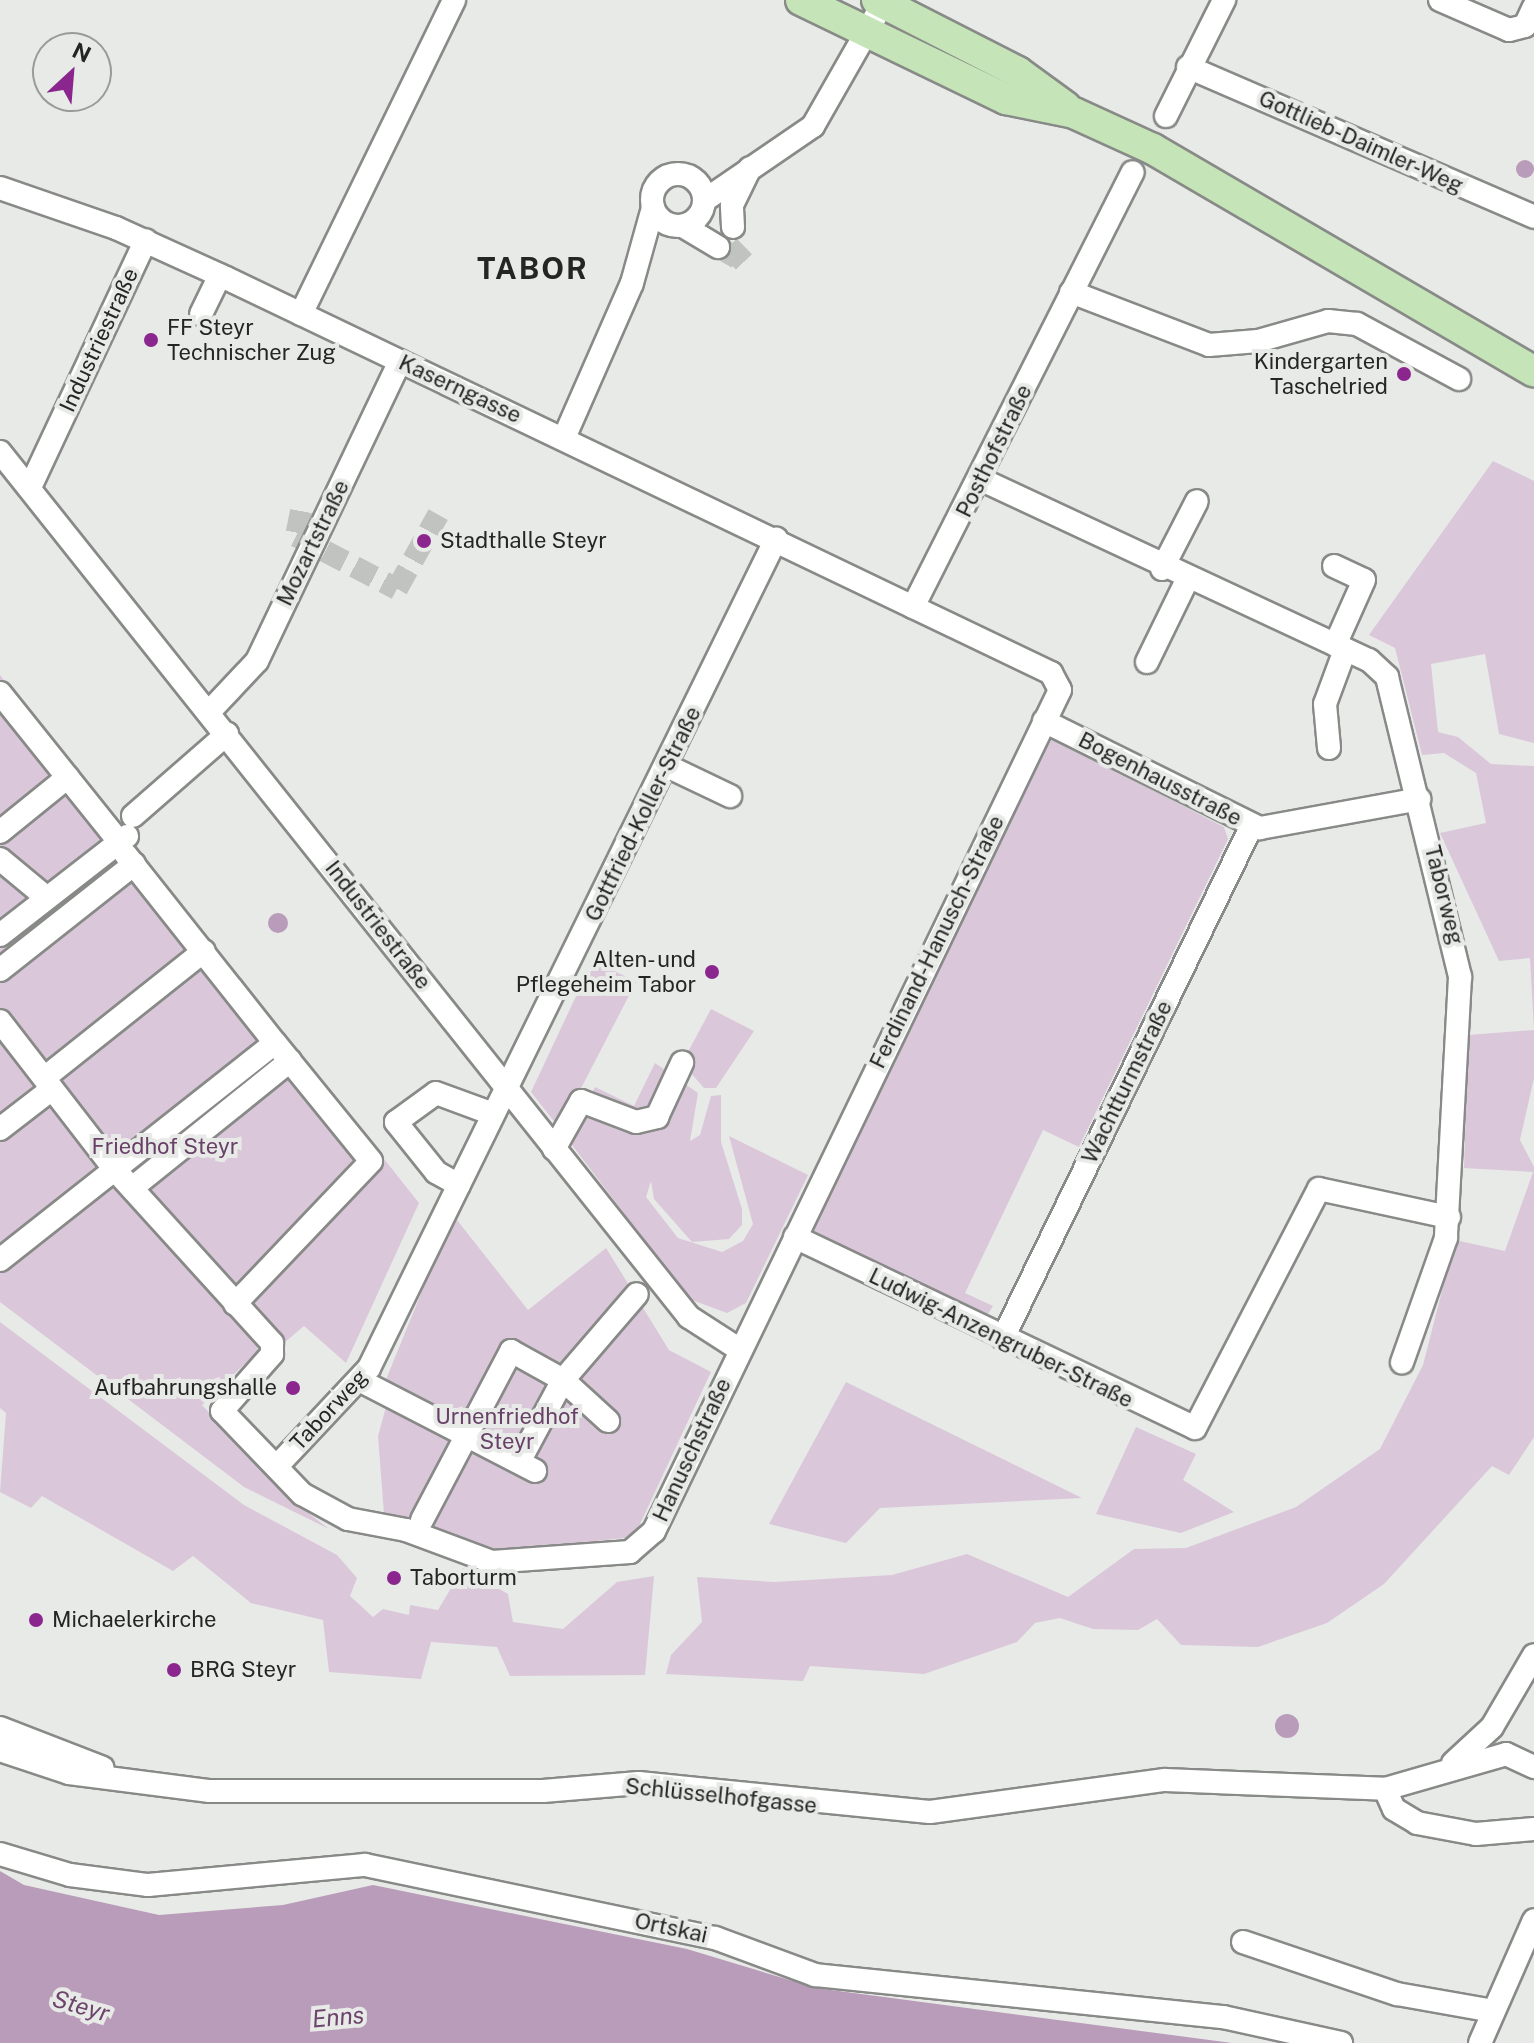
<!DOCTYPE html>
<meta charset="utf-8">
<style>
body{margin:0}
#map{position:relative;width:1534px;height:2043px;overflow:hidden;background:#e8eae7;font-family:"Public Sans",sans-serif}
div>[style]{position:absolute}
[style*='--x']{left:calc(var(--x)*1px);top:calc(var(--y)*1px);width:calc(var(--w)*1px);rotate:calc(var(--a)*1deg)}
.green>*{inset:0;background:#dac8da}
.water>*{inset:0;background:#b99cb9}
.round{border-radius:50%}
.minor-tunnel>*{height:22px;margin-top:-11px;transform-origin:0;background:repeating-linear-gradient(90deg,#c1c3c0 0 22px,transparent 0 33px)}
.roads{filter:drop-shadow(2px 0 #888a87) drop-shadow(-2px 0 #888a87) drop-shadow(0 2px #888a87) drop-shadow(0 -2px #888a87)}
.minor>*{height:22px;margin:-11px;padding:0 11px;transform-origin:11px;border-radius:11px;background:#fff}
.minor>.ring{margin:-11px;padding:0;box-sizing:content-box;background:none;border:22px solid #fff;border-radius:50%}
.major>*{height:30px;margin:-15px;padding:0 15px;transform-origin:15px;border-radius:15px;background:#c5e4b7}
.dots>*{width:22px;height:22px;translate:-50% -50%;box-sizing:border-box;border:4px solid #e8eae7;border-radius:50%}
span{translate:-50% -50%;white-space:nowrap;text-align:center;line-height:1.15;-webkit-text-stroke:8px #e8eae7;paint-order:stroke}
.street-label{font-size:22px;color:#242524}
.poi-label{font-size:22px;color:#242524}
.left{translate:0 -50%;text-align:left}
.right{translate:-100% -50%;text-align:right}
.park-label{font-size:22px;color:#684068}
.water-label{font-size:24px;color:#6d446d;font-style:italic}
.district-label{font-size:30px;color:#242524;font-weight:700;letter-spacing:2px}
.north{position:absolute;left:32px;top:32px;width:80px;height:80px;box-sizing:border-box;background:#e8eae7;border:2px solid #9a9b99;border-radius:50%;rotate:26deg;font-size:22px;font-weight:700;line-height:32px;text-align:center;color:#242524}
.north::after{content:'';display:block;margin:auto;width:28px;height:36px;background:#8a268e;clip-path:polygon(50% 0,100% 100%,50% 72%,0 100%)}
</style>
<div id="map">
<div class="green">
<i style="clip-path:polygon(1493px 461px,1534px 481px,1534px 743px,1499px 734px,1485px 654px,1431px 664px,1438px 732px,1458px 737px,1491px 764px,1534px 766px,1534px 1078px,1520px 1140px,1534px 1167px,1534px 1437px,1509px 1475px,1492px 1466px,1384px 1584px,1327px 1623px,1258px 1647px,1181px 1645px,1157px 1619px,1138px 1630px,1093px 1629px,1060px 1618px,1035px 1623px,1017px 1642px,924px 1674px,810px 1666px,803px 1681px,666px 1674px,671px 1655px,702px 1622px,697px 1577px,774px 1582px,892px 1575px,967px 1554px,1068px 1597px,1134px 1549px,1186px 1548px,1296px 1507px,1380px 1449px,1423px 1365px,1455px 1240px,1505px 1251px,1533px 1172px,1464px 1168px,1468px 1035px,1534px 1030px,1530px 958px,1499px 961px,1440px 833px,1486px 823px,1476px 773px,1444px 753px,1422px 755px,1395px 648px,1369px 635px)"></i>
<i style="clip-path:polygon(0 675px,419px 1203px,346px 1363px,304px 1326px,285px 1342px,247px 1308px,258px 1351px,202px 1405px,290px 1499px,329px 1529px,244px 1487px,0 1302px)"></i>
<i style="clip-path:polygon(1052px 738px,1224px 827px,1228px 839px,1079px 1147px,1043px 1130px,965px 1293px,993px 1306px,986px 1317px,811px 1231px)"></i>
<i style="clip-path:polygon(593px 960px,636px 982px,560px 1129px,531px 1092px)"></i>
<i style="clip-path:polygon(711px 1009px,754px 1031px,716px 1088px,704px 1088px,682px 1063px)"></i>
<i style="clip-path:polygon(655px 1063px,698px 1093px,690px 1141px,700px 1135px,711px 1096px,721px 1095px,721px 1142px,742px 1209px,742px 1225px,729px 1239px,692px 1242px,654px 1199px,651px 1181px,646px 1197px,678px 1238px,722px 1252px,743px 1241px,753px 1224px,729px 1136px,808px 1175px,746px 1303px,727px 1313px,689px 1299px,569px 1141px,595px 1087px,634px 1106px)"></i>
<i style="clip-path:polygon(453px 1215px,528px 1310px,606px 1248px,669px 1350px,711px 1372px,634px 1537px,503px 1551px,384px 1514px,378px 1436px,392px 1385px,385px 1382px)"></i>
<i style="clip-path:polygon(0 1322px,244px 1505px,337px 1555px,357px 1578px,350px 1596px,373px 1617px,383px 1609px,409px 1615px,410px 1605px,438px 1610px,463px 1568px,508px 1594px,513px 1622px,563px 1629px,617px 1582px,654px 1576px,645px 1675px,510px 1676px,497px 1647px,431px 1642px,421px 1679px,329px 1672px,323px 1620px,251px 1603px,193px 1556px,173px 1571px,42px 1496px,31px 1508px,0 1492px,6px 1413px,0 1408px)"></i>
<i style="clip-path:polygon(846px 1382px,1082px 1498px,880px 1508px,846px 1543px,769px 1524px)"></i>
<i style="clip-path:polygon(1136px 1427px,1196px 1454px,1183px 1480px,1234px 1512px,1181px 1533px,1096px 1514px)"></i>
</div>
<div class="water">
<i class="round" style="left:1516px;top:160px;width:18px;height:18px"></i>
<i class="round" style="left:268px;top:913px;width:20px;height:20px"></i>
<i class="round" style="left:1275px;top:1714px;width:24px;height:24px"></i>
<i style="clip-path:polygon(0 1871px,24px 1885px,159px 1915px,283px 1905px,373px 1885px,687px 1949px,816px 1988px,1232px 2043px,0 2043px)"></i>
</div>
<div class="minor-tunnel">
<i style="--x:718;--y:247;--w:30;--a:30"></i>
<i style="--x:744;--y:262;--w:30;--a:-134"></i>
<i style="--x:301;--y:511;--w:25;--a:101"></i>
<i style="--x:296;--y:536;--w:114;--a:27.7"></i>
<i style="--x:397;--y:589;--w:85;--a:-61"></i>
</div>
<div class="roads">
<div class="minor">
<i style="--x:1440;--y:0;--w:75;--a:23.5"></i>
<i style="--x:1509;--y:30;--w:16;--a:-14"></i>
<i style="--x:1525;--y:26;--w:21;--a:-65"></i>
<i style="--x:1188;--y:67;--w:377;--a:23.4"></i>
<i style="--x:1166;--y:116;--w:130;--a:-63.4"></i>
<i class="ring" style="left:652px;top:174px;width:30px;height:30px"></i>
<i style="--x:0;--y:188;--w:123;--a:19"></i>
<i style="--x:116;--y:228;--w:121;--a:24.4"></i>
<i style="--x:226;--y:278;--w:915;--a:25.58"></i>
<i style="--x:1051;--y:673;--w:19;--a:62"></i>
<i style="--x:1060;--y:690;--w:934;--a:115.77"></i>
<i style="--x:654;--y:1531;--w:32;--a:139"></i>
<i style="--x:630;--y:1552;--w:138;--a:175.9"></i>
<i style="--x:492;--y:1562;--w:92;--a:-159.6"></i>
<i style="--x:406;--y:1530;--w:59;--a:-169.3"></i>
<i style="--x:348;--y:1519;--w:52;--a:-151.5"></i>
<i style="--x:302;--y:1494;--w:115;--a:-133.9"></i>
<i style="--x:222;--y:1411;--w:76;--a:-48.7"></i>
<i style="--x:272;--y:1354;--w:11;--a:-90"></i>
<i style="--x:272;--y:1343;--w:234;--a:-132.2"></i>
<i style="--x:115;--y:1170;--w:188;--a:-127.7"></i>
<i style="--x:705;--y:200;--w:131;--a:-34.4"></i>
<i style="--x:813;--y:126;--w:145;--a:-60.3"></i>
<i style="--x:683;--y:226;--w:41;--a:31"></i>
<i style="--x:733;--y:227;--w:22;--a:-93"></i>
<i style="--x:732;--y:205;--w:41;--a:-64.1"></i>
<i style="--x:1071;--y:292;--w:148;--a:21"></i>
<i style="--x:1209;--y:345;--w:49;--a:-4.7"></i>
<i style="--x:1258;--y:341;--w:73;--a:-15.9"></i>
<i style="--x:1328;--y:321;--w:29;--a:6"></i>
<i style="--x:1357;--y:324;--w:116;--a:28.3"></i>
<i style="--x:201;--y:314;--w:43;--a:-64"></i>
<i style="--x:301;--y:314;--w:349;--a:-64"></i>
<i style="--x:564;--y:438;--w:169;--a:-66.3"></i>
<i style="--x:632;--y:283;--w:78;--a:-74.4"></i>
<i style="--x:0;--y:452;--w:1106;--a:51.46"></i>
<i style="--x:689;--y:1317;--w:61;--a:32.9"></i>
<i style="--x:980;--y:479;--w:429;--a:25"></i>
<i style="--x:1369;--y:660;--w:25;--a:43"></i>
<i style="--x:1387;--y:677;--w:309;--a:76.3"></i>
<i style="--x:1460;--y:977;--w:261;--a:93.1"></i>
<i style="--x:1446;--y:1238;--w:132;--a:109.5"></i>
<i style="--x:32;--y:483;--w:268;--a:-64.9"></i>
<i style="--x:1334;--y:566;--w:33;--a:25"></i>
<i style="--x:1364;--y:580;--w:71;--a:114"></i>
<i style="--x:1162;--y:569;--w:76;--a:-62.8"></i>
<i style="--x:913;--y:607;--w:487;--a:-63.2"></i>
<i style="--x:1147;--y:662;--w:91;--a:-64"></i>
<i style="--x:0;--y:693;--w:192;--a:51.3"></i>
<i style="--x:209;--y:712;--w:70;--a:-46.7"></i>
<i style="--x:257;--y:661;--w:332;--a:-64.5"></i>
<i style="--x:1044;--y:721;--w:241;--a:26.4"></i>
<i style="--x:1260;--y:828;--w:162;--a:-10.3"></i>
<i style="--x:1329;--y:748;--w:44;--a:-95.2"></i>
<i style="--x:1325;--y:704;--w:58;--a:-69.7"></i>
<i style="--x:667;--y:766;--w:70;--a:25.5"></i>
<i style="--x:133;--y:816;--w:125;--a:-41.1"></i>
<i style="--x:0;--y:832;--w:87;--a:-39"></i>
<i style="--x:0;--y:859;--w:61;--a:39.7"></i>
<i style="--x:0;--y:935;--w:161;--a:-37.9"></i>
<i style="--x:0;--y:970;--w:171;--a:-38.3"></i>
<i style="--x:48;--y:1075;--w:199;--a:-38.5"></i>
<i style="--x:0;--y:1129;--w:61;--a:-37.6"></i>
<i style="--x:554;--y:1149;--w:55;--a:-60.6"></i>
<i style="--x:581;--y:1101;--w:59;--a:20.9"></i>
<i style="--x:636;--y:1122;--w:22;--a:-13"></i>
<i style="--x:657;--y:1117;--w:60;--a:-65.2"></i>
<i style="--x:459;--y:1185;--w:26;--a:-151"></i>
<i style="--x:436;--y:1172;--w:64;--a:-128.7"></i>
<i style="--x:396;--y:1122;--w:49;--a:-35.9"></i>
<i style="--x:436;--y:1093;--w:61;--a:20.2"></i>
<i style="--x:132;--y:1188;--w:203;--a:-38.8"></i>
<i style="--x:795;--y:1237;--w:443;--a:25.5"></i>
<i style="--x:1195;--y:1428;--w:269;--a:-62.6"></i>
<i style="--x:1319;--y:1189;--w:133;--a:12.2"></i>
<i style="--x:0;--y:1260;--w:350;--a:-38.3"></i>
<i style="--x:275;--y:1043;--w:240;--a:-128.4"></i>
<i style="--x:235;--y:1304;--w:197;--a:-46.4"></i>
<i style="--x:371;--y:1161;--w:152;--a:-129.1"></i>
<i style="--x:1003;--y:1338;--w:570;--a:-64.11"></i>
<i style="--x:361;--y:1381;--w:196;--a:27.3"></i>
<i style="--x:519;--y:1462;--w:93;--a:-61.8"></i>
<i style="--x:563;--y:1380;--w:113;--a:-49.3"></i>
<i style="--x:278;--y:1465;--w:133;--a:-46.8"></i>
<i style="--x:369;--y:1368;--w:924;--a:-63.85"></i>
<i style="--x:422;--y:1520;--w:191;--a:-62.2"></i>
<i style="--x:511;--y:1351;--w:60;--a:29.1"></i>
<i style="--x:563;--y:1380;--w:61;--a:42.3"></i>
<i style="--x:0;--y:1728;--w:110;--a:21.2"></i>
<i style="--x:0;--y:1750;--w:73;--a:18.4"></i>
<i style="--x:69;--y:1773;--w:142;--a:7.3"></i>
<i style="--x:210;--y:1791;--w:333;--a:0"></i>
<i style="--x:543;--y:1791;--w:96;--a:-4.8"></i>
<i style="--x:639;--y:1783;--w:292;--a:5.7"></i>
<i style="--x:930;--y:1812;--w:237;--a:-7.8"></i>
<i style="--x:1165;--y:1780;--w:220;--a:2.3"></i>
<i style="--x:1385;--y:1789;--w:126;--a:-16.1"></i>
<i style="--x:1506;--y:1754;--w:31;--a:25"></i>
<i style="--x:1453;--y:1763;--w:53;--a:-42.7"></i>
<i style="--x:1492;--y:1727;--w:83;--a:-59.7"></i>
<i style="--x:1385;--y:1789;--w:22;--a:66"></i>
<i style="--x:1394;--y:1809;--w:27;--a:31"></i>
<i style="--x:1417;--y:1823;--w:60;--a:10.6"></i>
<i style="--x:1476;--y:1834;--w:58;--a:-4.9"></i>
<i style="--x:0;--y:1854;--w:73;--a:16.7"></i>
<i style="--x:70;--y:1875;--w:79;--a:7.3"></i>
<i style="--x:148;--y:1885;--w:218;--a:-5.3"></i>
<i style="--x:365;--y:1865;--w:358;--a:11.8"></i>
<i style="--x:715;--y:1938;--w:107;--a:20.3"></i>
<i style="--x:815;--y:1975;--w:410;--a:5.9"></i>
<i style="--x:1223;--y:2017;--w:121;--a:12.4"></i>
<i style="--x:1243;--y:1942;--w:163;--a:18.7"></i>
<i style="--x:1397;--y:1994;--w:97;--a:10"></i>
<i style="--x:1480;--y:2043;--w:134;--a:-66.3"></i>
</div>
<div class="major">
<i style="--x:801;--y:0;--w:228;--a:25.8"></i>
<i style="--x:1006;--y:99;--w:69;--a:11.6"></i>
<i style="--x:1074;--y:113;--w:87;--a:24.5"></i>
<i style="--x:1153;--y:149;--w:441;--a:30.3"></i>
<i style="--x:877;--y:0;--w:158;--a:27.1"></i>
<i style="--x:1018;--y:72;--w:59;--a:36.1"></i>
</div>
</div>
<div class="dots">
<i style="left:151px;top:340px;background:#8a268e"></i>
<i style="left:1404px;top:374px;background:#8a268e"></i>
<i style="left:424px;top:541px;background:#8a268e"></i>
<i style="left:712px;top:972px;background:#8a268e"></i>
<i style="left:293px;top:1388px;background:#8a268e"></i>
<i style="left:394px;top:1578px;background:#8a268e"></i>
<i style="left:36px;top:1620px;background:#8a268e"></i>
<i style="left:174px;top:1670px;background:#8a268e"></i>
</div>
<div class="street-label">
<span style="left:1361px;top:142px;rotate:24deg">Gottlieb-Daimler-Weg</span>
<span style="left:99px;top:340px;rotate:-65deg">Industriestraße</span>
<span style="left:460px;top:389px;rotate:25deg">Kaserngasse</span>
<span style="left:994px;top:451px;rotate:-64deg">Posthofstraße</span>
<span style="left:313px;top:543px;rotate:-64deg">Mozartstraße</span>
<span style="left:1160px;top:779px;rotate:27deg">Bogenhausstraße</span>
<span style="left:643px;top:814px;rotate:-64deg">Gottfried-Koller-Straße</span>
<span style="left:1444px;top:895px;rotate:76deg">Taborweg</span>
<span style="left:378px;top:925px;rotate:52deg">Industriestraße</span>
<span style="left:937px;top:942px;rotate:-64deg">Ferdinand-Hanusch-Straße</span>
<span style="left:1127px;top:1082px;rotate:-64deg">Wachtturmstraße</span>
<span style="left:1001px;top:1338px;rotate:26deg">Ludwig-Anzengruber-Straße</span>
<span style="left:329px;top:1410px;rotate:-47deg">Taborweg</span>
<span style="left:692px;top:1450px;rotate:-65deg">Hanuschstraße</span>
<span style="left:721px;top:1796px;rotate:6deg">Schlüsselhofgasse</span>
<span style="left:671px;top:1928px;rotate:12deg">Ortskai</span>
</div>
<div class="poi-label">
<span class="left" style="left:167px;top:340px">FF Steyr<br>Technischer Zug</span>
<span class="right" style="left:1388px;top:374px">Kindergarten<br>Taschelried</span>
<span class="left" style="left:440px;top:541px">Stadthalle Steyr</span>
<span class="right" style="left:696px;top:972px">Alten- und<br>Pflegeheim Tabor</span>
<span class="right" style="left:277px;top:1388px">Aufbahrungshalle</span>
<span class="left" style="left:410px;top:1578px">Taborturm</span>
<span class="left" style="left:52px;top:1620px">Michaelerkirche</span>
<span class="left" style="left:190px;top:1670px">BRG Steyr</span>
</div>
<div class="park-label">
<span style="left:165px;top:1147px">Friedhof Steyr</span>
<span style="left:507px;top:1429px">Urnenfriedhof<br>Steyr</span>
</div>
<div class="water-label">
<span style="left:81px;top:2006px;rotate:16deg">Steyr</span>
<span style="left:338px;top:2017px;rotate:-5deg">Enns</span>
</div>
<div class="district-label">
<span style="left:533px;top:268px">TABOR</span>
</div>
<div class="north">N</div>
</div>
